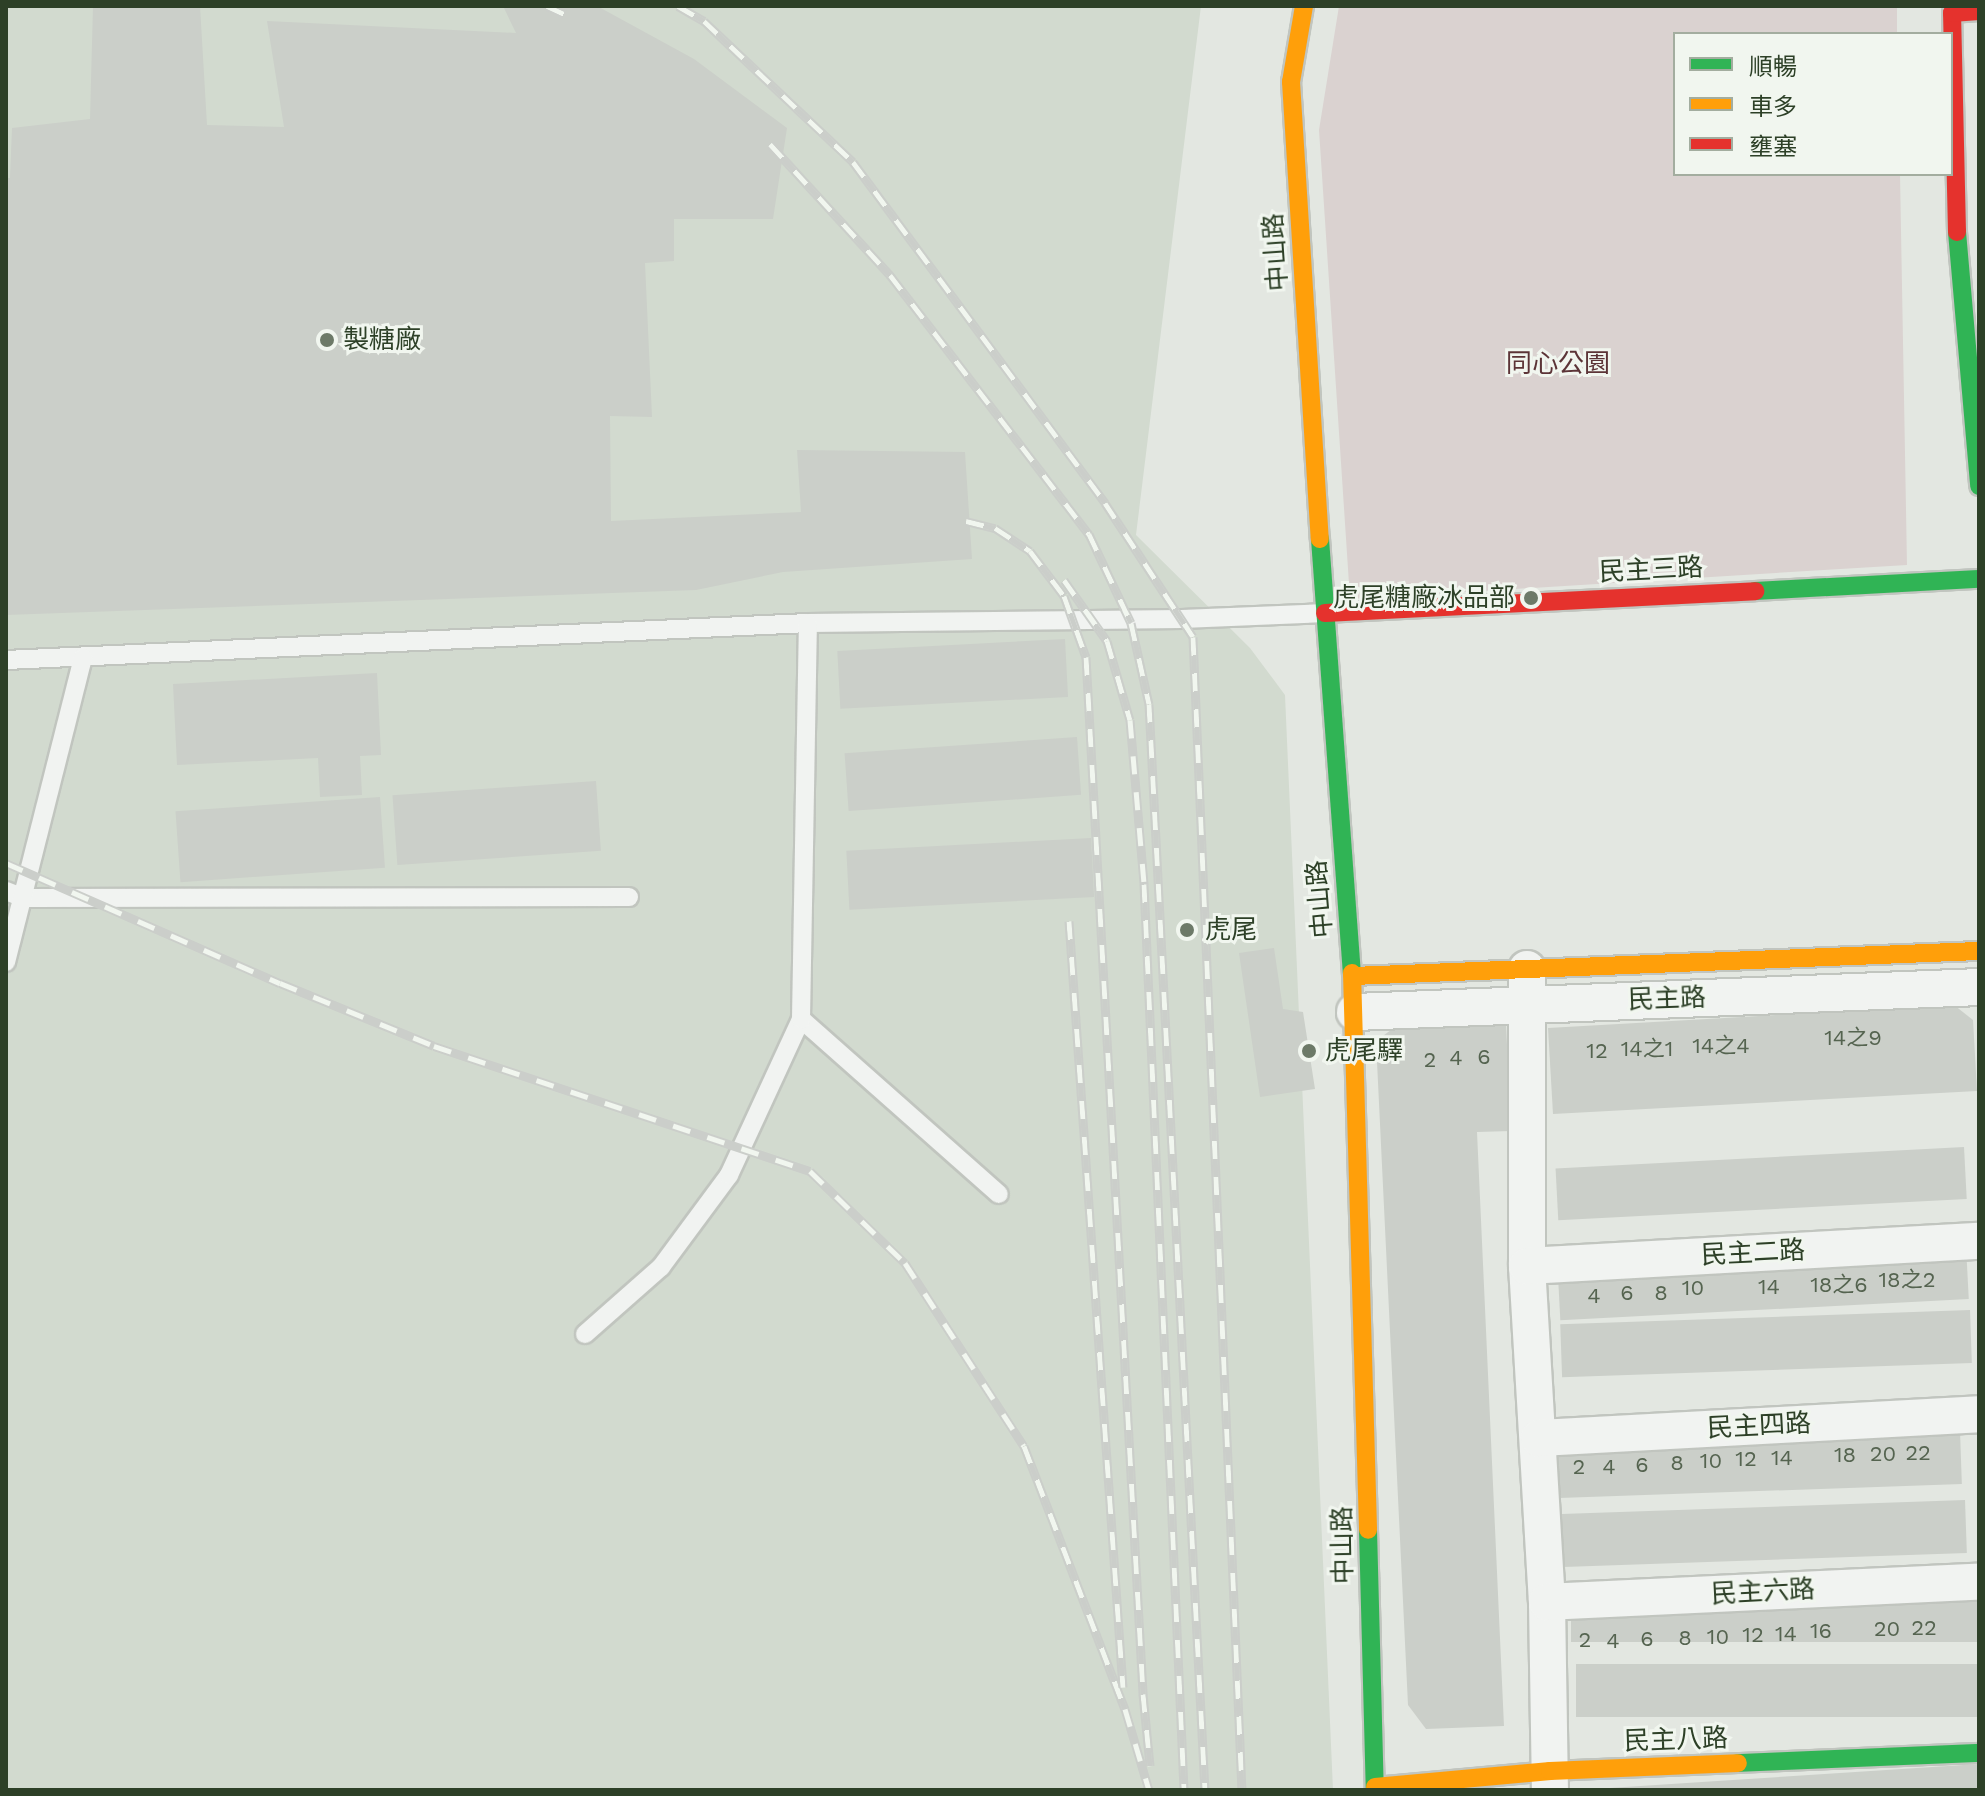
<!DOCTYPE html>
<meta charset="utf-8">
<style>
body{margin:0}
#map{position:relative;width:1985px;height:1796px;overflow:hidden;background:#e3e7e1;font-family:"Work Sans","Noto Sans TC",sans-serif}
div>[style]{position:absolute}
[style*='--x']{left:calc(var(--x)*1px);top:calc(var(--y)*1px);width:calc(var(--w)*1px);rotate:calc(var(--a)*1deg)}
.built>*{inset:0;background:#d2dacf}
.green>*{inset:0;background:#dad2d0}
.building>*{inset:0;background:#cbcfc9;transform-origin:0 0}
.roads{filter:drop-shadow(2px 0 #c1c5bf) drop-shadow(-2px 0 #c1c5bf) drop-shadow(0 2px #c1c5bf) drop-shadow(0 -2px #c1c5bf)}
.lane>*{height:18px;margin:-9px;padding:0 9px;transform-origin:9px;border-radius:9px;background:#f1f3f1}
.street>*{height:36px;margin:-18px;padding:0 18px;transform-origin:18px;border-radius:18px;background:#f1f3f1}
.fast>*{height:18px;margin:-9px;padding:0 9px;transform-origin:9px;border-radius:9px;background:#30b455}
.slow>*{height:18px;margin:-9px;padding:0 9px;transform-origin:9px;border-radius:9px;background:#ff9f0a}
.jam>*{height:18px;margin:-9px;padding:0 9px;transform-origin:9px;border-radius:9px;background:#e5322d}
.rail>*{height:9px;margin-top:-4.5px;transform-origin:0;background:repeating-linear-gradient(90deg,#f1f6ef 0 18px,#cbceca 0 36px);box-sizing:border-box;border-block:2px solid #cbceca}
.dots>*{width:22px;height:22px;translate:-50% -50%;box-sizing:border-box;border:4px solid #f1f6ef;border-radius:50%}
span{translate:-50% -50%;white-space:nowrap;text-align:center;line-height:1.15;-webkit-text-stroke:6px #f1f6ef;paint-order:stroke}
.number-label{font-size:22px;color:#556450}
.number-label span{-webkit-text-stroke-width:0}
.street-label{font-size:26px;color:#2d4027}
.poi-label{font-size:26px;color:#2d4027}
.left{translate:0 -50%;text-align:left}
.right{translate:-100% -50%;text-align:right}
.park-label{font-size:26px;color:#5c3437}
.frame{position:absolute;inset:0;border:8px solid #2d4027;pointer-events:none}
.legend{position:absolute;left:1673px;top:32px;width:280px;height:144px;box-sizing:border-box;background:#f1f6ef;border:2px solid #a3ad9f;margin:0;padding:10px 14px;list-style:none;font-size:24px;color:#2d4027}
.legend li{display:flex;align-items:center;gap:16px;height:40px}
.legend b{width:40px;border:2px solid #a3ad9f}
</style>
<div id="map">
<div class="built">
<i style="clip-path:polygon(6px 6px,1201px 6px,1136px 535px,1250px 648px,1285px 695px,1333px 1790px,6px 1790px)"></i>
</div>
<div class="green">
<i style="clip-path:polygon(1339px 6px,1897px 6px,1897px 34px,1675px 34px,1675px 174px,1900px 174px,1907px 565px,1350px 599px,1319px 130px)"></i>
</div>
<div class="building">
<i style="clip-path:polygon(93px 6px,200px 6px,207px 125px,284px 127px,267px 21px,516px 33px,503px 6px,597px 6px,694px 59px,787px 128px,773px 219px,674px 219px,674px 261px,645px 263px,652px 417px,610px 416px,611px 521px,801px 512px,797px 450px,965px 452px,972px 559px,783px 572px,696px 590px,6px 615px,6px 178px,10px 178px,12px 128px,90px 119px)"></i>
<i style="left:1065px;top:639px;width:58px;height:228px;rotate:87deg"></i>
<i style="clip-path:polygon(377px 673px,381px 755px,360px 756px,362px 795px,320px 797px,318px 758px,177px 765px,173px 684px)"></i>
<i style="left:1077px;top:737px;width:58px;height:233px;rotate:86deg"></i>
<i style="left:596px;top:781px;width:70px;height:204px;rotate:86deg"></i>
<i style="left:380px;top:797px;width:71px;height:205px;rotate:86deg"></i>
<i style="left:1091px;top:838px;width:59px;height:245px;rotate:87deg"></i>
<i style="clip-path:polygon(1274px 948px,1283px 1009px,1303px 1012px,1315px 1089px,1260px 1097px,1239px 953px)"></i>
<i style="clip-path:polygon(1954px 1005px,1973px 1020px,1977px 1091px,1553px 1114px,1548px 1028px)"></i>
<i style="clip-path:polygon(1506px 1023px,1511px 1131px,1477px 1132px,1504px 1726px,1426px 1729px,1408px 1705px,1376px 1041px,1395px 1027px)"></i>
<i style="left:1964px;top:1147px;width:52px;height:409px;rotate:87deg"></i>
<i style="left:1966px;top:1246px;width:53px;height:409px;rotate:87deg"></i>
<i style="left:1970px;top:1310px;width:53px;height:410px;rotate:88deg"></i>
<i style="left:1960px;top:1431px;width:53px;height:410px;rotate:88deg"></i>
<i style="left:1965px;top:1500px;width:53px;height:411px;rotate:88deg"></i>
<i style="left:1979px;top:1589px;width:53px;height:408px;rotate:90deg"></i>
<i style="left:1979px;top:1664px;width:53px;height:403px;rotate:90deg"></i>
<i style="clip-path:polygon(1979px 1764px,1979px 1790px,1579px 1790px)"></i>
</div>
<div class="roads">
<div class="lane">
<i style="--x:6;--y:660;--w:803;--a:-2.64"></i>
<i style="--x:808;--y:623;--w:374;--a:-0.6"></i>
<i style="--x:1182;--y:619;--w:143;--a:-2.4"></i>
<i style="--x:6;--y:891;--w:19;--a:21"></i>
<i style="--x:24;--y:898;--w:605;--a:-0.09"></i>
<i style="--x:6;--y:962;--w:314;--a:-75.8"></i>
<i style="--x:801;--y:1019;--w:264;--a:41.5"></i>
<i style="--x:585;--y:1334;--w:101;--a:-41.4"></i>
<i style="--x:661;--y:1267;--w:114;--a:-53.5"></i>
<i style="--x:729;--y:1175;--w:172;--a:-65.2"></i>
<i style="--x:801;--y:1019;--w:396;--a:-89"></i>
</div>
<div class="street">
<i style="--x:1527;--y:969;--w:297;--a:90"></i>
<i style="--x:1527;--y:1266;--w:337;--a:86.6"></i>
<i style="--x:1547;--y:1602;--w:188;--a:89.1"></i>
<i style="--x:1355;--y:1012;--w:625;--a:-2.29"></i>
<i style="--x:1527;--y:1266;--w:453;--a:-3.2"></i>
<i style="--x:1539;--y:1438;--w:441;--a:-3.1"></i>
<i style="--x:1547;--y:1602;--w:432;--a:-2.7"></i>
</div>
<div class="fast">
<i style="--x:1957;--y:232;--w:255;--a:85"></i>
<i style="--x:1320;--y:539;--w:435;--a:85.8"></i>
<i style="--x:1755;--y:591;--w:224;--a:-3.1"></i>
<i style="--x:1368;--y:1530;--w:260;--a:88.5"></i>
<i style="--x:1738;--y:1763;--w:241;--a:-2.4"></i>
</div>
<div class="slow">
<i style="--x:1304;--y:6;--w:77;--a:99.7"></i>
<i style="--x:1291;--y:82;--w:458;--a:86.4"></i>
<i style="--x:1352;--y:973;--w:557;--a:88.35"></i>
<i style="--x:1353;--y:976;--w:626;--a:-2.29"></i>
<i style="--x:1375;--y:1787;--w:176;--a:-5.2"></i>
<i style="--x:1550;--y:1771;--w:188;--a:-2.4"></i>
</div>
<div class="jam">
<i style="--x:1957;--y:232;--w:219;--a:-91.3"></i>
<i style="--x:1952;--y:13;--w:27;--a:-4"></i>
<i style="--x:1325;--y:613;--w:431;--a:-2.9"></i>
</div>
</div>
<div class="rail">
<i style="--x:547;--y:6;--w:19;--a:25"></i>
<i style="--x:678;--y:6;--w:30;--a:30"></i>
<i style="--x:704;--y:21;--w:205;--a:43.4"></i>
<i style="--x:853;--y:162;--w:424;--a:53.5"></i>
<i style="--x:1105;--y:503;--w:160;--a:56.7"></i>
<i style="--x:1193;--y:637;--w:1154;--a:87.57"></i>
<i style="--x:770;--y:144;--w:178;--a:47.5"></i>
<i style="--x:890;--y:275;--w:327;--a:52.5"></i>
<i style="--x:1089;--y:534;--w:98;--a:64.7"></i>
<i style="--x:1131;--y:623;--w:83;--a:77.5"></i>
<i style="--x:1149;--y:704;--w:1087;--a:87.05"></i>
<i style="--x:966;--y:521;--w:30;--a:14"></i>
<i style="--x:995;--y:528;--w:42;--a:33.3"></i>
<i style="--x:1030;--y:551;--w:56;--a:52.9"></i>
<i style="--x:1064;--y:596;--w:65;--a:70.2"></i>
<i style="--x:1086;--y:657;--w:1039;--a:86.85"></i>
<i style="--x:1143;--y:1694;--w:72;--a:84.4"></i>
<i style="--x:1064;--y:580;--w:75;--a:54.8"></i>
<i style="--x:1107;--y:641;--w:82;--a:73.8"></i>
<i style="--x:1130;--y:720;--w:165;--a:85.1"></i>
<i style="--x:1144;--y:884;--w:907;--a:87.47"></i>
<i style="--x:6;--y:863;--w:299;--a:23.7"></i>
<i style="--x:280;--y:983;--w:166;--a:22.2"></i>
<i style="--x:434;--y:1046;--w:396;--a:18.4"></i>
<i style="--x:810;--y:1171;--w:132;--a:44.1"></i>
<i style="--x:905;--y:1263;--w:218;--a:57"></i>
<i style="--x:1024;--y:1446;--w:282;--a:69"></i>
<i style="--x:1125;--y:1709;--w:84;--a:73.5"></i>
<i style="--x:1069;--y:921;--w:768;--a:85.97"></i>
</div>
<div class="dots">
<i style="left:327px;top:340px;background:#6d7a68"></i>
<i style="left:1531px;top:598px;background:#6d7a68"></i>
<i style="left:1187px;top:930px;background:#6d7a68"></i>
<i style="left:1309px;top:1051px;background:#6d7a68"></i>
</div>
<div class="number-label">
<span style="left:1853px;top:1038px">14之9</span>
<span style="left:1721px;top:1046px">14之4</span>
<span style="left:1647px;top:1049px">14之1</span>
<span style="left:1597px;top:1051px">12</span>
<span style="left:1484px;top:1057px">6</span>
<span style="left:1456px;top:1058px">4</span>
<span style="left:1430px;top:1060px">2</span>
<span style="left:1907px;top:1280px">18之2</span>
<span style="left:1839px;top:1285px">18之6</span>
<span style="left:1769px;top:1287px">14</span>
<span style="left:1693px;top:1288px">10</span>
<span style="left:1627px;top:1293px">6</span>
<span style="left:1661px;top:1293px">8</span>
<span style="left:1594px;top:1296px">4</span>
<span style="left:1918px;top:1453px">22</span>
<span style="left:1883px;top:1454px">20</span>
<span style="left:1845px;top:1455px">18</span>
<span style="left:1782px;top:1458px">14</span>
<span style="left:1746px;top:1459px">12</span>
<span style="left:1711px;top:1461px">10</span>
<span style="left:1677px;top:1463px">8</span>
<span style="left:1642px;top:1465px">6</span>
<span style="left:1579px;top:1467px">2</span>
<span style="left:1609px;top:1467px">4</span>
<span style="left:1924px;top:1628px">22</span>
<span style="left:1887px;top:1629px">20</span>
<span style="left:1821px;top:1631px">16</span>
<span style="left:1786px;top:1634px">14</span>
<span style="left:1753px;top:1635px">12</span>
<span style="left:1718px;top:1637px">10</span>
<span style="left:1685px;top:1638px">8</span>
<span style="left:1647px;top:1639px">6</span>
<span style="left:1585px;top:1640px">2</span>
<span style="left:1613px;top:1641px">4</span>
</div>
<div class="street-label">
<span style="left:1276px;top:252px;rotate:-94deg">中山路</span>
<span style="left:1651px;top:570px;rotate:-3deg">民主三路</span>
<span style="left:1320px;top:899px;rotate:-95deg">中山路</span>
<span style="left:1667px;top:999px;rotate:-2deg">民主路</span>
<span style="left:1753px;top:1253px;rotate:-3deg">民主二路</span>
<span style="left:1759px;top:1426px;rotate:-3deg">民主四路</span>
<span style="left:1343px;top:1545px;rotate:-91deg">中山路</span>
<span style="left:1763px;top:1592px;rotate:-3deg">民主六路</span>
<span style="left:1676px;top:1740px;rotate:-2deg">民主八路</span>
</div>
<div class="poi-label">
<span class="left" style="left:343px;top:340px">製糖廠</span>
<span class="right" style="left:1515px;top:598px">虎尾糖廠冰品部</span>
<span class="left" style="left:1205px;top:930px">虎尾</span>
<span class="left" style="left:1325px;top:1051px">虎尾驛</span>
</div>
<div class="park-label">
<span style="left:1558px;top:364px">同心公園</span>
</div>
<div class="frame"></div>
<ul class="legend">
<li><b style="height:10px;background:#30b455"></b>順暢</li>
<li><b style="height:10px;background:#ff9f0a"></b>車多</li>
<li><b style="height:10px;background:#e5322d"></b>壅塞</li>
</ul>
</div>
